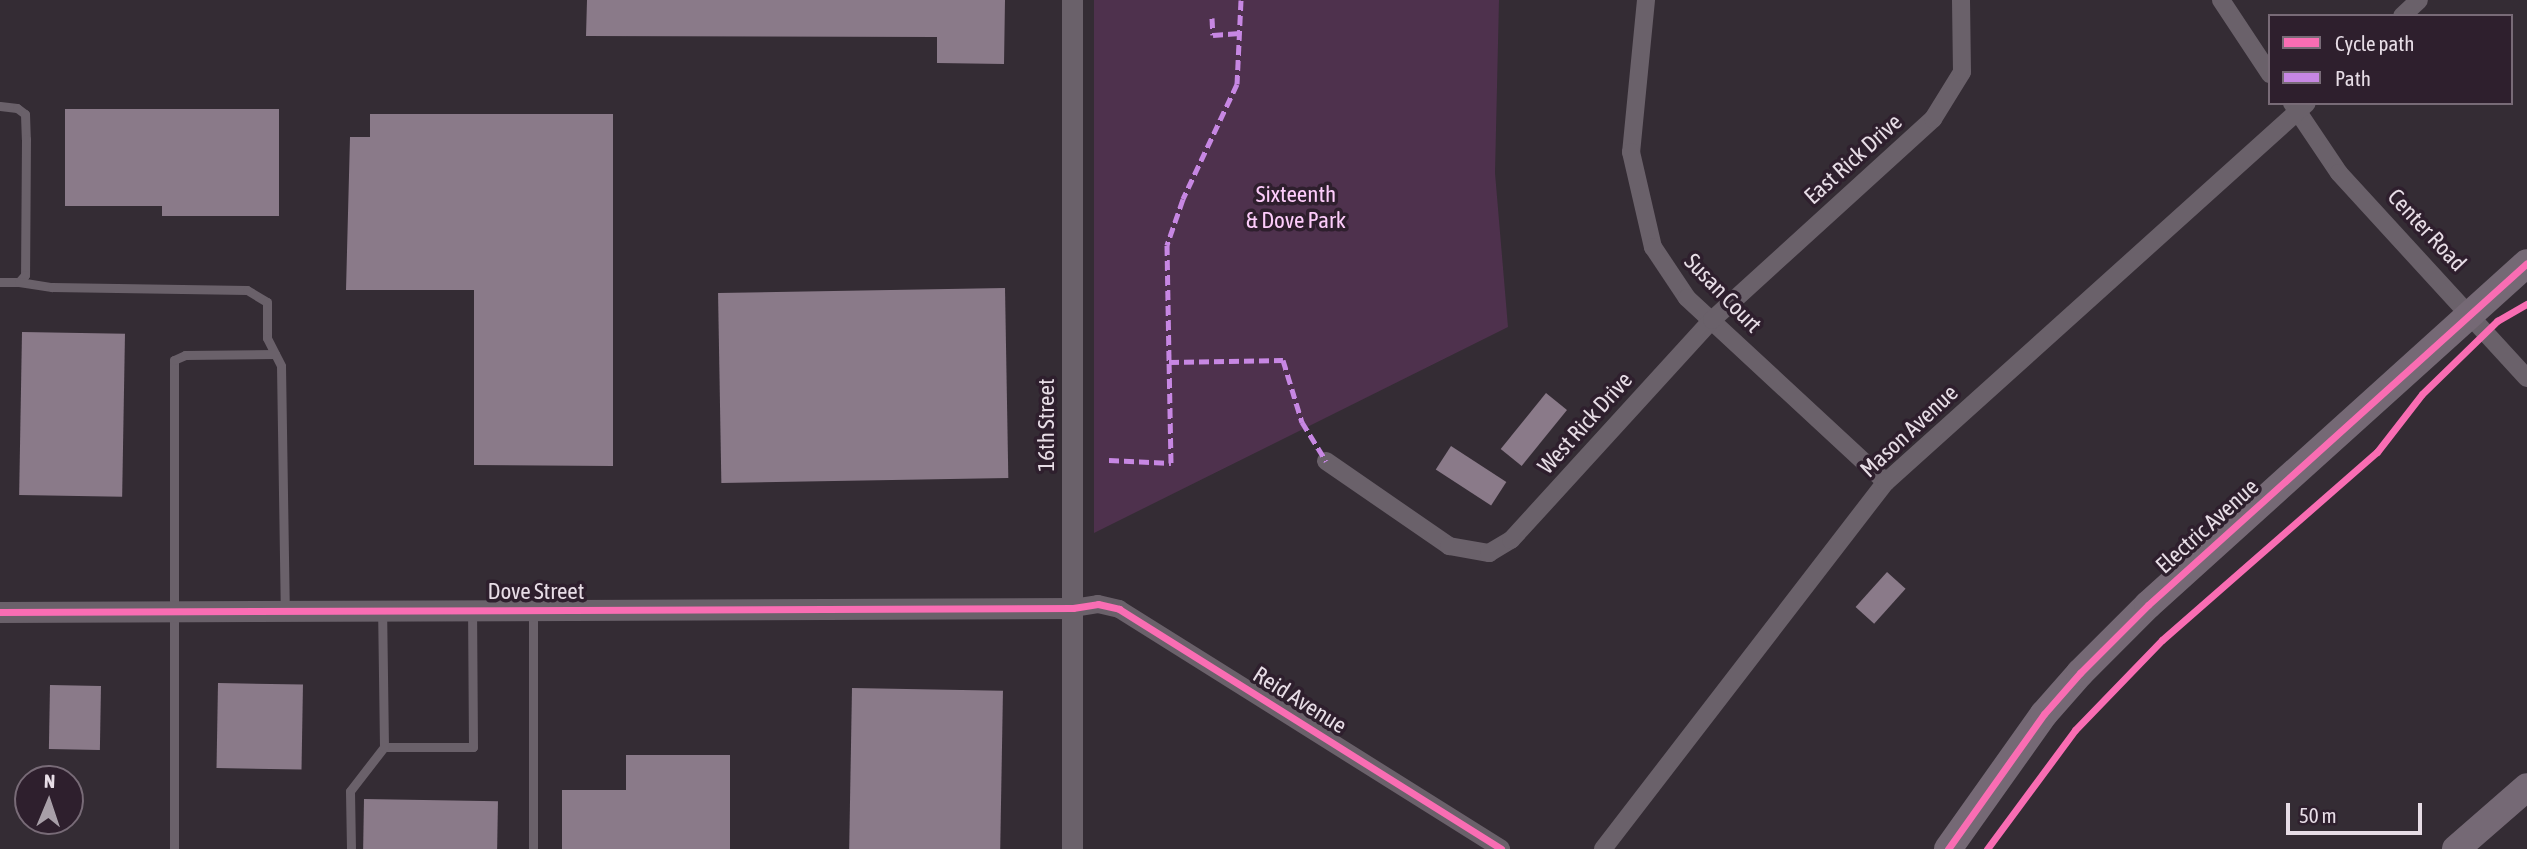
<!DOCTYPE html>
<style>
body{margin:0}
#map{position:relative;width:2527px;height:849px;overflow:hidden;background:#342c34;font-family:"Asap Condensed",sans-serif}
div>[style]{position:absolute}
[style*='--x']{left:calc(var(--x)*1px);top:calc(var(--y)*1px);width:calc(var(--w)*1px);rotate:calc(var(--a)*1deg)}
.green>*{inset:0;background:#4e314d}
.building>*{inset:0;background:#8a7a89;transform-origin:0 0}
.service>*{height:9px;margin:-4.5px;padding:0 4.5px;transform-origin:4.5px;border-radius:4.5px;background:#6a616a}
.minor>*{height:18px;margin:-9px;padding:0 9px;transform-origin:9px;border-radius:9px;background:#6a616a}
.tertiary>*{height:21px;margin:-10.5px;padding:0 10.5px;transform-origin:10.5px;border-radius:10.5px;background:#6a616a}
.primary>*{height:28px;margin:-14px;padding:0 14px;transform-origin:14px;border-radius:14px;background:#756975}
.quiet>*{height:5px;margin-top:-2.5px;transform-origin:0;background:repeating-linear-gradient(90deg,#c787e3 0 10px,transparent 0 15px)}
.cycleway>*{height:7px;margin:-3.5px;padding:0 3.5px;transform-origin:3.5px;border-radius:3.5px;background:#f96db3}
span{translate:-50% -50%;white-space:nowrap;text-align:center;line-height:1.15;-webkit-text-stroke:7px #2e1f2d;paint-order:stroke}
.street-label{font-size:23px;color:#e7dde6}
.park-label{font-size:23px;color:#fdccfb}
.legend{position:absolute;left:2268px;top:14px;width:245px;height:91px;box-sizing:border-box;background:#2e1f2d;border:2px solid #786b77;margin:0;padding:9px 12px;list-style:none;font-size:21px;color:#e7dde6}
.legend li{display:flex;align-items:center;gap:14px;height:35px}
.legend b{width:35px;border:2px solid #786b77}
.north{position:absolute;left:14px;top:765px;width:70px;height:70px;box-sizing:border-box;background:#2e1f2d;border:2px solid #786b77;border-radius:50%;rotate:2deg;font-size:19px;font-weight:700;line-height:28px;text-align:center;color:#e7dde6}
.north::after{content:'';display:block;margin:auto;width:24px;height:32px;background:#a89fa8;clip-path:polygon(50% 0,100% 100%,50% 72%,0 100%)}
.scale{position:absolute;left:2286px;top:803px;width:136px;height:32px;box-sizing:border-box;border:4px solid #e7dde6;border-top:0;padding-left:9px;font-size:21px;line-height:24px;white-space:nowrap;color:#e7dde6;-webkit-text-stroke:5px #2e1f2d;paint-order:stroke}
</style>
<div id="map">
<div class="green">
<i style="clip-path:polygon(1094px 0,1499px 0,1495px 173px,1508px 327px,1094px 533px)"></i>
</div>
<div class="building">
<i style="clip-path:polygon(587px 0,1005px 0,1004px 64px,937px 63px,937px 37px,586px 36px)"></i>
<i style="clip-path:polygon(65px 109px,279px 109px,279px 216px,162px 216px,162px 206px,65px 206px)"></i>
<i style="clip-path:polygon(370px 114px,613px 114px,613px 466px,474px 465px,474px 290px,346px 290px,350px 137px,370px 137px)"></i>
<i style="left:1005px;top:288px;width:190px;height:287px;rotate:89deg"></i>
<i style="left:22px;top:332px;width:103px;height:163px;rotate:1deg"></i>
<i style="left:1546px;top:393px;width:27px;height:72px;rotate:39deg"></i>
<i style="left:1451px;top:446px;width:66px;height:28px;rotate:33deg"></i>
<i style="left:1887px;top:572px;width:25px;height:47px;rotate:42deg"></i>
<i style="left:218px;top:683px;width:85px;height:85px;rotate:1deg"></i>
<i style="left:50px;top:685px;width:51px;height:64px;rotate:1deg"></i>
<i style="left:852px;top:688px;width:151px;height:161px;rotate:1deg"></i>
<i style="clip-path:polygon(626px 755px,730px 755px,730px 849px,562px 849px,562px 790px,626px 790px)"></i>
<i style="left:364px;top:799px;width:134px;height:50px;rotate:1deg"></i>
</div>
<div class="service">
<i style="--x:0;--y:106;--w:17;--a:7"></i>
<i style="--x:17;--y:108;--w:10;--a:37"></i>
<i style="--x:25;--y:114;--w:25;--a:88"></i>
<i style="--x:26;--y:139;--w:136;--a:90.4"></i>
<i style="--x:25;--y:275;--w:9;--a:131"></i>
<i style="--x:19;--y:282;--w:19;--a:180"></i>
<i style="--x:19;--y:282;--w:33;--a:9"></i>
<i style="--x:52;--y:287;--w:195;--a:0.9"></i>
<i style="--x:247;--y:290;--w:23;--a:31"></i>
<i style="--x:267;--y:302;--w:36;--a:90"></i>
<i style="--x:267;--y:338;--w:31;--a:63"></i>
<i style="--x:281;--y:366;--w:245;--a:89.1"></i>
<i style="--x:533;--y:610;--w:239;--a:90"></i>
<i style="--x:384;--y:747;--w:89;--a:0"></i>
<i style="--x:473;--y:747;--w:137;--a:-90.4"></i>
<i style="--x:174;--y:849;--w:489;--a:-90"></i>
<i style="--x:174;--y:360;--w:12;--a:-24"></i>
<i style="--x:185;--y:355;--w:90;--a:-0.6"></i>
<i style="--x:351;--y:849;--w:58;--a:-91"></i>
<i style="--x:350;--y:791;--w:56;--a:-52.3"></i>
<i style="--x:384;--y:747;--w:136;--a:-90.8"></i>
</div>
<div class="minor">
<i style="--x:1646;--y:0;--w:153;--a:95.6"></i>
<i style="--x:1631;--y:152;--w:98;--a:77"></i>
<i style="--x:1653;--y:247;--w:61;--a:56.3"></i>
<i style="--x:1687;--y:298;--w:271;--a:42.8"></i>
<i style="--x:2221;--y:0;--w:89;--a:56.5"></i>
<i style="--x:2402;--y:16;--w:23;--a:-43"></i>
<i style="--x:2292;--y:103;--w:84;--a:56.1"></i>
<i style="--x:2339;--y:173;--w:278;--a:47.5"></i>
<i style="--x:1326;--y:461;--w:150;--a:34.6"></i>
<i style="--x:1449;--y:546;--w:41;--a:9.9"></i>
<i style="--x:1489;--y:553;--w:26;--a:-31"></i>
<i style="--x:1511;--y:540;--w:298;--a:-47.6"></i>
<i style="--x:1712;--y:320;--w:299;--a:-42.3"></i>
<i style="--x:1933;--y:119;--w:55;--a:-58.3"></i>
<i style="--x:1962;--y:72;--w:72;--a:-90.8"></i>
<i style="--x:1073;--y:608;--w:25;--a:-9"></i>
<i style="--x:1098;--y:604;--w:22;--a:13"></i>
<i style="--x:1119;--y:609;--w:451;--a:32.1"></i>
<i style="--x:1603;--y:849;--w:463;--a:-52.4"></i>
<i style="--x:1886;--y:482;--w:566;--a:-41.99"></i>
</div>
<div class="tertiary">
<i style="--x:0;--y:612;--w:1073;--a:-0.21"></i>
<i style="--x:1072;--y:849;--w:849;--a:-90"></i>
</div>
<div class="primary">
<i style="--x:1948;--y:849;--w:166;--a:-54.6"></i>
<i style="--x:2044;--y:714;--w:55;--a:-48.7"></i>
<i style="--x:2080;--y:673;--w:96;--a:-45"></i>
<i style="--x:2148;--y:605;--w:510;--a:-42.06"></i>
<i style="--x:2456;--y:849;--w:94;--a:-41.1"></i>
</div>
<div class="quiet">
<i style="--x:1241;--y:0;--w:84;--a:92.7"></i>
<i style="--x:1237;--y:84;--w:127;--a:115.2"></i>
<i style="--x:1183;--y:199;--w:49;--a:109.2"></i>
<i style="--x:1167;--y:245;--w:117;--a:89"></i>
<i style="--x:1169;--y:362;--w:114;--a:-1"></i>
<i style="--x:1283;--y:360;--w:65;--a:73"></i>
<i style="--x:1302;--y:422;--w:46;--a:58.4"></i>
<i style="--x:1212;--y:18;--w:17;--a:87"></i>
<i style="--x:1213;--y:35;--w:27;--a:-4"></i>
<i style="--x:1109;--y:460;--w:62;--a:2.8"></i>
<i style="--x:1171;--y:463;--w:101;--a:-91.1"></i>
</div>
<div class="cycleway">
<i style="--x:0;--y:612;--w:1073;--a:-0.21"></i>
<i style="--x:1073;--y:608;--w:25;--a:-9"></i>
<i style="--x:1098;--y:604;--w:22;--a:13"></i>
<i style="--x:1119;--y:609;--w:451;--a:32.1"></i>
<i style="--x:1948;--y:849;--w:166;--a:-54.6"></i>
<i style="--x:2044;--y:714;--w:55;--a:-48.7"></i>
<i style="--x:2080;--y:673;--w:96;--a:-45"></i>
<i style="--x:2148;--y:605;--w:510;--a:-42.06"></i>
<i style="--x:1987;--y:849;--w:148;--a:-53.5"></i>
<i style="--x:2075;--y:730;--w:125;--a:-46"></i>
<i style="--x:2162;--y:640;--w:286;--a:-41.2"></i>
<i style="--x:2377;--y:452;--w:73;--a:-52.2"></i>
<i style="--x:2422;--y:394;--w:105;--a:-44.2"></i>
<i style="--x:2497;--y:321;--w:34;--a:-30"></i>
</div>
<div class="street-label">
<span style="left:1853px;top:159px;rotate:-42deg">East Rick Drive</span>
<span style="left:2427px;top:230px;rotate:47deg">Center Road</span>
<span style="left:1723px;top:293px;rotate:46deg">Susan Court</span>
<span style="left:1585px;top:423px;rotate:-48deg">West Rick Drive</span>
<span style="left:1046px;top:425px;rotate:-90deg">16th Street</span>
<span style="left:1909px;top:431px;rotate:-43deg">Mason Avenue</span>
<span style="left:2207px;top:526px;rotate:-42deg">Electric Avenue</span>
<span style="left:536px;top:591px">Dove Street</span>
<span style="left:1300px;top:700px;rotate:32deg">Reid Avenue</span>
</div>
<div class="park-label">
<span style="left:1296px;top:207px">Sixteenth<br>&amp; Dove Park</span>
</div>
<ul class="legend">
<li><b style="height:9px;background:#f96db3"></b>Cycle path</li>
<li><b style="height:9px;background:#c787e3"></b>Path</li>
</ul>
<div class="north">N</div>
<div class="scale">50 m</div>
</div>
